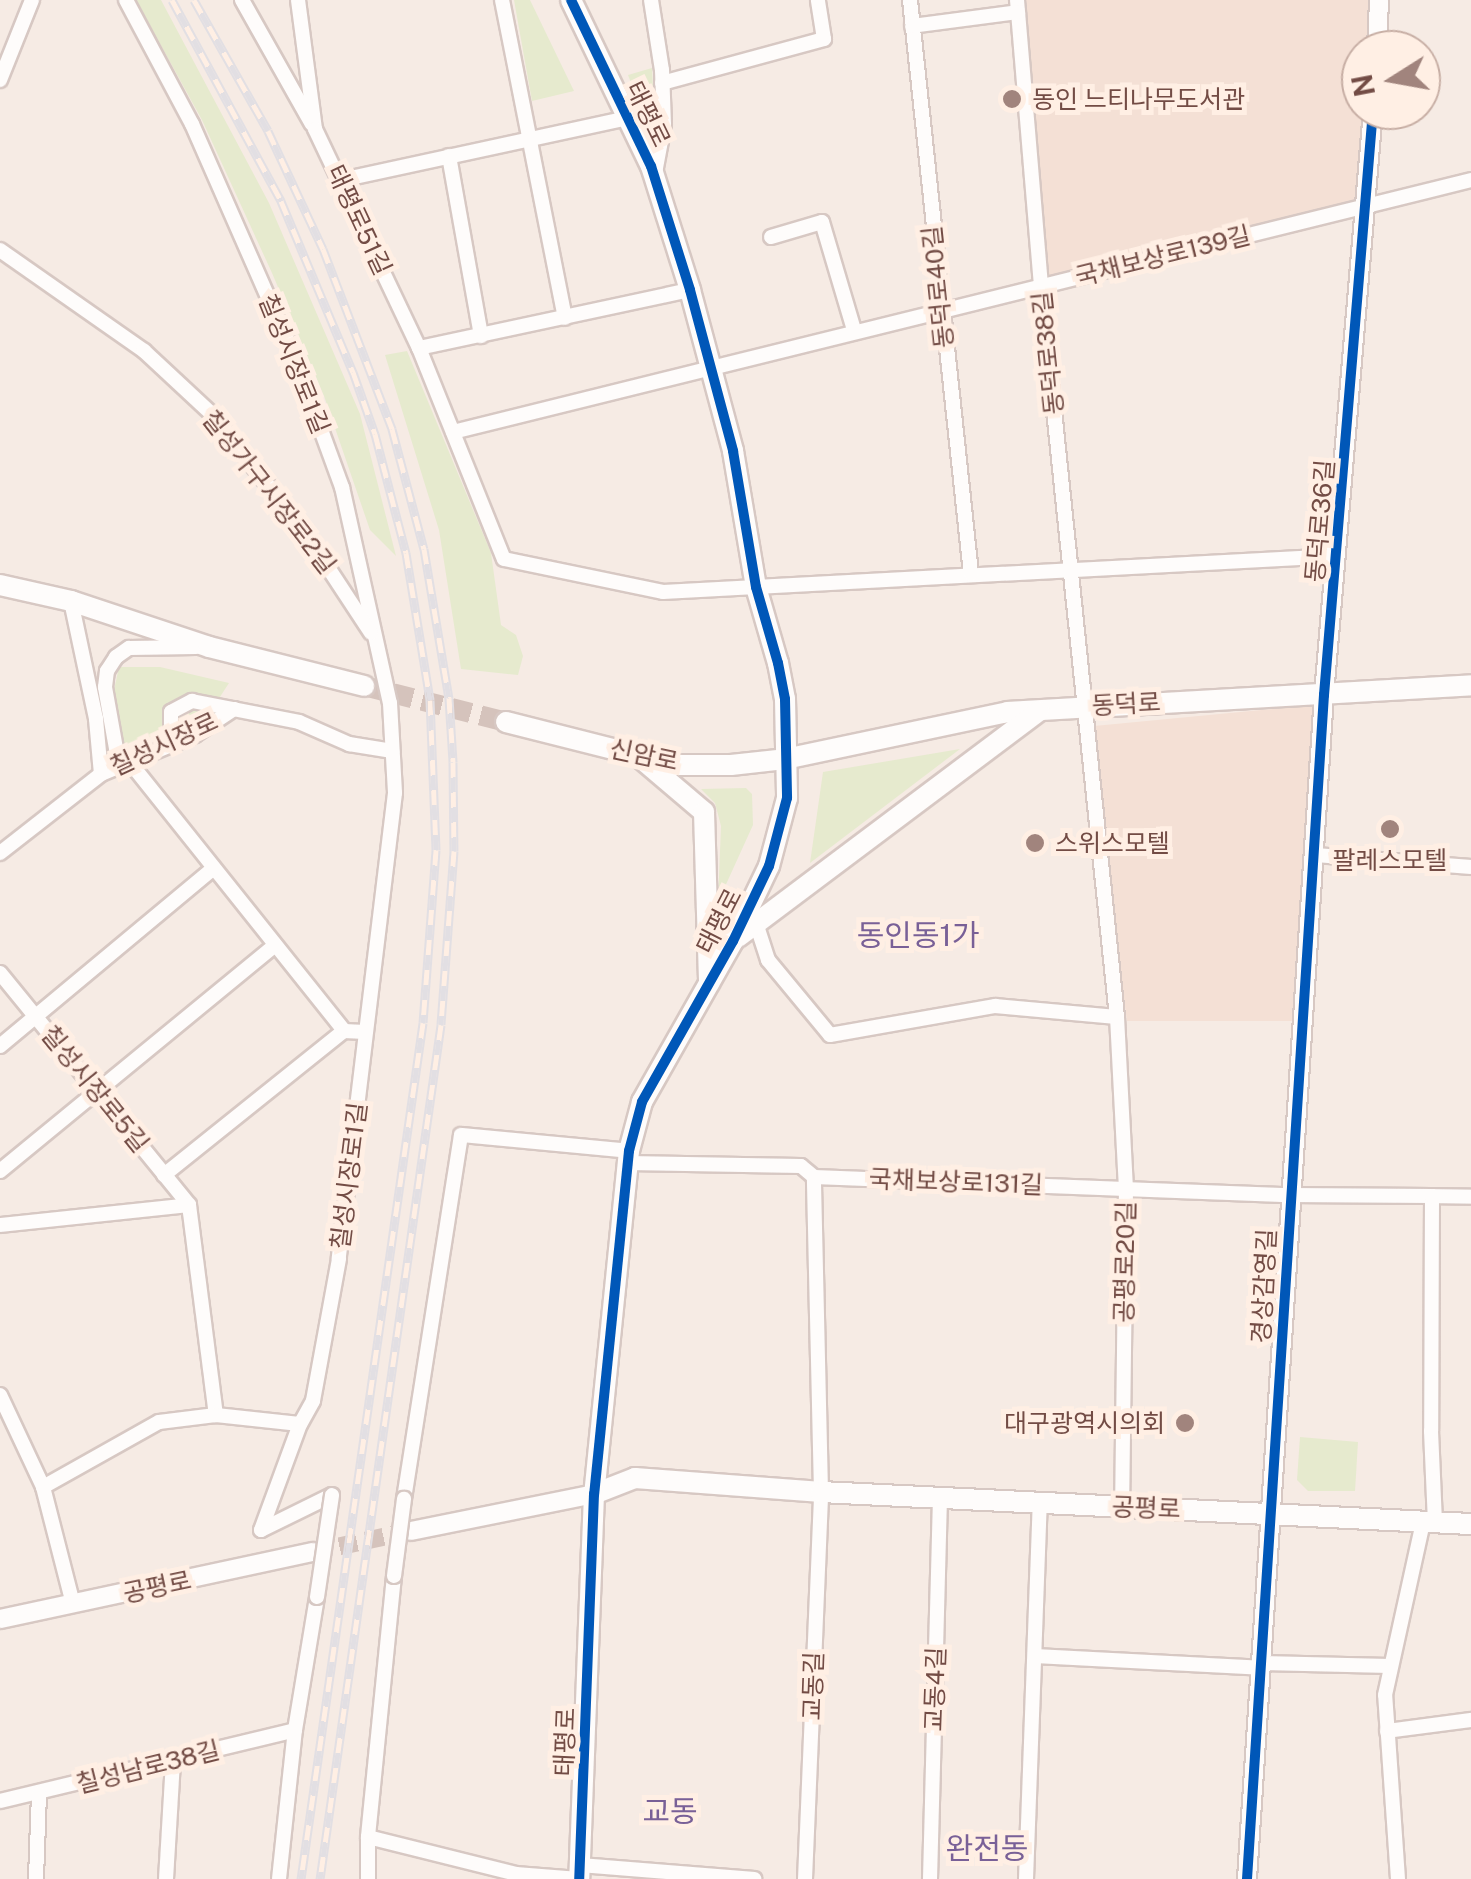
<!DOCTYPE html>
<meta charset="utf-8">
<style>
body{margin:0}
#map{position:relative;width:1471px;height:1879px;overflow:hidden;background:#f6ebe4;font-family:"Public Sans","Noto Sans KR",sans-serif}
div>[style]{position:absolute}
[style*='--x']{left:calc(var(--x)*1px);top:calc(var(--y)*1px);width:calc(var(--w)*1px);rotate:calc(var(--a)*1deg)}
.residential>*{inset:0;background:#f4e0d5}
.green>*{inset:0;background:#e6eace}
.tertiary-tunnel>*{height:18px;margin-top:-9px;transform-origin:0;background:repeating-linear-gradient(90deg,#d5c3bc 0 18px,transparent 0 27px)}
.secondary-tunnel>*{height:20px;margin-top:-10px;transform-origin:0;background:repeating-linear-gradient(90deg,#d5c3bc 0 20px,transparent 0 30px)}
.roads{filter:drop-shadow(2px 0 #d7c8c3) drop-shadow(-2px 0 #d7c8c3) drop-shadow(0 2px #d7c8c3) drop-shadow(0 -2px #d7c8c3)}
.minor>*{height:14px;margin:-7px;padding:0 7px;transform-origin:7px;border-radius:7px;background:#fefcfb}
.tertiary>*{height:18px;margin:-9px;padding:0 9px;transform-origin:9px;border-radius:9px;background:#fefcfb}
.secondary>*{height:20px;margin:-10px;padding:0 10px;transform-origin:10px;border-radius:10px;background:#fefcfb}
.rail>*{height:9px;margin-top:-4.5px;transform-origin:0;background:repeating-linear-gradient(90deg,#ffefe4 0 15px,#e2dfe3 0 30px);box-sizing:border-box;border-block:2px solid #e2dfe3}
.bridges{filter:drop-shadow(2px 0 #d7c8c3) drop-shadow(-2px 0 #d7c8c3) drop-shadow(0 2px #d7c8c3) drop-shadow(0 -2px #d7c8c3)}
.minor-bridge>*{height:14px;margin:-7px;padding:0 7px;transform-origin:7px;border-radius:7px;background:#fefcfb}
.cycleway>*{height:10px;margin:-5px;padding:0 5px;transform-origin:5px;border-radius:5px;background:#0057b8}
.dots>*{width:28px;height:28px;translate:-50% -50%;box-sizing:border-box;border:5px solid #ffefe4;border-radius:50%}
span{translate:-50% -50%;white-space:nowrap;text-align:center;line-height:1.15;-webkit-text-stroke:10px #ffefe4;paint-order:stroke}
.poi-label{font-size:25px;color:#734c45}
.left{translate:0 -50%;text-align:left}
.right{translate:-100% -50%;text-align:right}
.street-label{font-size:25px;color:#734c45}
.quarter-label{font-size:30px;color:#796097}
.north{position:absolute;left:1341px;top:30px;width:100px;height:100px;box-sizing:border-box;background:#ffefe4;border:2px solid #c7aea4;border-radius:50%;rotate:259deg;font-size:28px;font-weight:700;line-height:40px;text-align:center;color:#734c45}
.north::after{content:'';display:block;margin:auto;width:35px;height:45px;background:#a1847d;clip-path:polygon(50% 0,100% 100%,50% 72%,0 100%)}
</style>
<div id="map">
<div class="residential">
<i style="clip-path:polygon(1024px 0,1370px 0,1367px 50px,1361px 50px,1364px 110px,1359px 202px,1047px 278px)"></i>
<i style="clip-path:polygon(1314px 705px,1294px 1021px,1127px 1021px,1104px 857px,1094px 726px)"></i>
</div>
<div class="green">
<i style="clip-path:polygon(136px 0,161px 0,269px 203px,360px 414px,396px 556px,370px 530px,324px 396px,272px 273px,202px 120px)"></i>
<i style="clip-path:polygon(514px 0,530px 0,574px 91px,532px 101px)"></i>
<i style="clip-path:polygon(652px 68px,654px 109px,644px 116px,628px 75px)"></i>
<i style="clip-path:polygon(407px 351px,491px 553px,501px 625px,516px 635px,523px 656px,518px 675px,461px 669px,439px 530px,385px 355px)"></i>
<i style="clip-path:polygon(119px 667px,160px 667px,229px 683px,216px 703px,117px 754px,114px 690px)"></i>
<i style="clip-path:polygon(960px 749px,810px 863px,823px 772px)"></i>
<i style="clip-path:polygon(746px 788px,752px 794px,753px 825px,718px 902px,721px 826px,715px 803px,701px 789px)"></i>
<i style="clip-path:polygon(1300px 1437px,1358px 1442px,1355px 1491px,1308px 1491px,1297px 1480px)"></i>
</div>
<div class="tertiary-tunnel">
<i style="--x:313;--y:1552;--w:100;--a:-12.1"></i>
</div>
<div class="secondary-tunnel">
<i style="--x:364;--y:686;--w:146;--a:14.2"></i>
</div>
<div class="roads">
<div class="minor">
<i style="--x:126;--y:0;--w:140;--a:62"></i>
<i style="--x:192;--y:124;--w:253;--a:66.3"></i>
<i style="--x:294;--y:356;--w:140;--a:69.9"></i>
<i style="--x:342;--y:487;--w:221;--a:77.5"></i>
<i style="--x:390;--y:703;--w:90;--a:86.8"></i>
<i style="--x:395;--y:793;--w:469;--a:96.9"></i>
<i style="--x:339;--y:1259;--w:144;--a:100.4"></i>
<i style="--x:313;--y:1401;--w:26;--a:119"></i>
<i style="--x:300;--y:1424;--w:113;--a:110.2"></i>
<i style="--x:242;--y:0;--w:142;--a:60.6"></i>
<i style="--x:298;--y:0;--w:130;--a:82.5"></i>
<i style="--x:315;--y:129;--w:242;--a:64.6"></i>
<i style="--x:419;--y:348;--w:227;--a:68.1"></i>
<i style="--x:504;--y:559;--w:162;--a:11.7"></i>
<i style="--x:663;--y:592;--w:675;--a:-3.06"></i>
<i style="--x:502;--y:0;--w:324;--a:78.8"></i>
<i style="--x:651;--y:0;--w:71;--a:81.1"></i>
<i style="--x:662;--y:70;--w:55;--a:87.9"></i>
<i style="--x:664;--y:125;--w:49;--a:100.6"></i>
<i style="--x:910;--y:0;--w:577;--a:83.93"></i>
<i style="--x:1017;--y:0;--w:286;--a:85.2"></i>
<i style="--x:1041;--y:285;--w:736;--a:84.07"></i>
<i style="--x:1117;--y:1017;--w:171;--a:87"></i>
<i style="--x:1126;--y:1188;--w:319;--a:90.7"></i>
<i style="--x:912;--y:26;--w:107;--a:-7.5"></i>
<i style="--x:0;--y:80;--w:86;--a:-68.2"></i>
<i style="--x:662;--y:83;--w:168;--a:-15.2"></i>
<i style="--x:824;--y:39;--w:39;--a:-99"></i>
<i style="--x:449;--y:156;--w:183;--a:79.9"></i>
<i style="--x:341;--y:180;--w:293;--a:-12.2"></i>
<i style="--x:771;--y:237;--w:53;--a:-16.4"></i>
<i style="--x:822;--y:222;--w:113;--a:73.5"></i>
<i style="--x:0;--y:250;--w:176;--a:35"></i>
<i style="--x:144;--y:351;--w:96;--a:42.9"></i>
<i style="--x:214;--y:416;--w:150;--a:52.1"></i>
<i style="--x:306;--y:534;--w:118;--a:56.7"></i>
<i style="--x:419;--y:348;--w:277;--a:-12.1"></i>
<i style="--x:453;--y:432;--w:1049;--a:-13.9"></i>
<i style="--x:71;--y:601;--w:121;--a:78"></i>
<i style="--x:96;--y:719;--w:55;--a:84.8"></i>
<i style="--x:171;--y:744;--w:32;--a:-90"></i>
<i style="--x:171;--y:712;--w:24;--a:-28"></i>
<i style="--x:192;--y:701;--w:109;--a:11.1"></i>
<i style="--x:299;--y:722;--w:55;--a:23.7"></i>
<i style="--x:349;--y:744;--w:44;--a:9.2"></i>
<i style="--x:128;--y:760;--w:347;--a:51.4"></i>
<i style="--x:344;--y:1031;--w:21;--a:3"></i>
<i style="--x:104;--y:769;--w:20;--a:-49"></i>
<i style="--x:117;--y:754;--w:68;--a:-100.2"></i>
<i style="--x:105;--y:687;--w:16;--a:-83"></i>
<i style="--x:107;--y:671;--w:17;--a:-57"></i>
<i style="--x:116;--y:657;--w:16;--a:-35"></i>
<i style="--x:129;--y:648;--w:67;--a:-0.9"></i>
<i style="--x:0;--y:853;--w:128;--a:-38"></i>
<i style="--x:101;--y:774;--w:102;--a:-22.5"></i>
<i style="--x:195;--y:735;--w:47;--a:-33.7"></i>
<i style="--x:1316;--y:855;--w:155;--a:4.4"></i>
<i style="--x:756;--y:923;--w:39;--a:72"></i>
<i style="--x:768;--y:960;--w:97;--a:50.4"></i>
<i style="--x:830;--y:1035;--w:168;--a:-10"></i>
<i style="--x:995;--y:1006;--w:122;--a:5.2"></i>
<i style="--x:0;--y:973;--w:299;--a:50.8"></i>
<i style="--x:189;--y:1205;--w:212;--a:82.7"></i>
<i style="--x:0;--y:1046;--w:278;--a:-39.8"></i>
<i style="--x:628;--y:1163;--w:173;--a:1"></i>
<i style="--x:801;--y:1166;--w:17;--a:40"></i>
<i style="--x:814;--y:1177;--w:475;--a:2.2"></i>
<i style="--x:1289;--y:1195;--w:143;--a:0.4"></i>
<i style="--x:1432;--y:1196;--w:235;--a:90.2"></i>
<i style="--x:1431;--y:1431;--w:91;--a:87.5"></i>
<i style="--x:0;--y:1171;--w:356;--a:-39.4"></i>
<i style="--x:164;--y:1175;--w:231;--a:-38.7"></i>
<i style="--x:1432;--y:1196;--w:39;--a:1"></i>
<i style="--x:0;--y:1225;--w:190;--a:-6"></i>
<i style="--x:0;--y:1395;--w:102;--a:64.9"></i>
<i style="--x:43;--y:1487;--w:121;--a:75.6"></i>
<i style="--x:43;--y:1487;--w:133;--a:-29.3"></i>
<i style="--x:159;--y:1422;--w:57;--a:-7"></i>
<i style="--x:216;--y:1415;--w:84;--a:6.1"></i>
<i style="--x:404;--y:1499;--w:368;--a:-81.1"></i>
<i style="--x:461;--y:1135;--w:169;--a:5.4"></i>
<i style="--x:261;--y:1530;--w:79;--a:-26.2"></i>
<i style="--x:394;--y:1576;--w:262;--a:95.7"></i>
<i style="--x:368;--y:1837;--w:153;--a:14"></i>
<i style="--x:516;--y:1874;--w:63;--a:4.5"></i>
<i style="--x:1035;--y:1656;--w:226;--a:3"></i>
<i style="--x:1262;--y:1663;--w:128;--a:1.3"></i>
<i style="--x:1387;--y:1731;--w:85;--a:-7.5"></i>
<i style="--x:0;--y:1801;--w:303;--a:-13.5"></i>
<i style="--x:580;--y:1865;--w:175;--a:4.6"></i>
<i style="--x:36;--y:1879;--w:85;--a:-88"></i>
<i style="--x:166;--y:1879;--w:119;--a:-86.6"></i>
<i style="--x:279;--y:1879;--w:150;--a:-83.9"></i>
<i style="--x:295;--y:1730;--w:135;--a:-80.6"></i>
<i style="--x:368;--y:1879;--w:42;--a:-90"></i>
<i style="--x:805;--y:1879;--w:387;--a:-87.6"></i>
<i style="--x:821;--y:1492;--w:315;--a:-91.3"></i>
<i style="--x:930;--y:1879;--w:380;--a:-88.5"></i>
<i style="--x:1026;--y:1879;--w:375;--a:-87.9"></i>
<i style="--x:1398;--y:1879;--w:184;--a:-94"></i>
<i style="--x:1385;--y:1695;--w:177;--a:-77.6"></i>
</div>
<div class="tertiary">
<i style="--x:1377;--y:50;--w:50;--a:-87.7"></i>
<i style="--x:411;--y:1531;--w:187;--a:-11.4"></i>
<i style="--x:0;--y:1619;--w:320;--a:-12.1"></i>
<i style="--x:1247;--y:1879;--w:1187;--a:-86.28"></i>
<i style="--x:1324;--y:695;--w:587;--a:-85.21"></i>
</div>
<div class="secondary">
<i style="--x:571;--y:0;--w:184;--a:64.3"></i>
<i style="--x:651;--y:166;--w:130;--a:72.5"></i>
<i style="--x:690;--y:290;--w:167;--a:75"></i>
<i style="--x:733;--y:451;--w:138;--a:80.4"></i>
<i style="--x:756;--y:587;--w:79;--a:73.9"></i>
<i style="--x:778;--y:663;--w:37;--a:79"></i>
<i style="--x:785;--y:699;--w:99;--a:88.8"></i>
<i style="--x:787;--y:798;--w:70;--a:104.8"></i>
<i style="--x:769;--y:866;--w:83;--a:115.6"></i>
<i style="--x:733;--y:941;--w:185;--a:119.5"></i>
<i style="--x:642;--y:1102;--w:51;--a:104.9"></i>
<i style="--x:629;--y:1151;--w:345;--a:95.8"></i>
<i style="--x:594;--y:1494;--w:385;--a:92.2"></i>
<i style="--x:0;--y:585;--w:73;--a:12.7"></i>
<i style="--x:71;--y:601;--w:145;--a:18.4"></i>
<i style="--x:209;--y:647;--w:160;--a:14.1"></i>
<i style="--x:506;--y:722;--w:175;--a:14.2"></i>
<i style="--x:676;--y:765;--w:55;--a:0"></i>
<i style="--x:731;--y:765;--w:54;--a:-6.3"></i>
<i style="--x:785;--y:759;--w:228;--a:-11.9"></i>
<i style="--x:1008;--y:712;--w:464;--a:-3.3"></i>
<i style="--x:643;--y:760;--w:80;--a:40.4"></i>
<i style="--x:704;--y:812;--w:171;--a:88.3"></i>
<i style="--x:738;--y:937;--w:376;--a:-36.9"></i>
<i style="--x:594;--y:1494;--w:44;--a:-21.3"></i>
<i style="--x:635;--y:1478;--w:187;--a:4.3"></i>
<i style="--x:821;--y:1492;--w:651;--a:2.82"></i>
</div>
</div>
<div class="rail">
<i style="--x:172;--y:0;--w:229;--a:61.5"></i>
<i style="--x:281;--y:201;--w:186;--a:67.2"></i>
<i style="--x:353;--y:372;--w:66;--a:70.5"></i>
<i style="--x:375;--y:434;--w:123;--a:75.4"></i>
<i style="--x:406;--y:553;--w:149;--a:80.7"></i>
<i style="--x:430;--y:700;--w:150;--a:87.7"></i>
<i style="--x:436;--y:850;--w:173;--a:94.3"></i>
<i style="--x:423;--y:1023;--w:865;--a:98.11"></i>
<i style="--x:194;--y:0;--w:150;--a:60.5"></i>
<i style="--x:268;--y:131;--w:130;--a:65"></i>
<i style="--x:323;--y:249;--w:193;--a:69"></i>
<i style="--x:392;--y:429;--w:124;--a:75.1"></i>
<i style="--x:424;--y:549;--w:151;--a:80.5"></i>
<i style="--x:449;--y:698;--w:64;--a:86.4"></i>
<i style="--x:453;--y:762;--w:89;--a:89.4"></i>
<i style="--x:454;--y:851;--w:174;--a:94.3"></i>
<i style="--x:441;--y:1025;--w:863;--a:98.06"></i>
</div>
<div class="bridges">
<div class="minor-bridge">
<i style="--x:394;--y:1576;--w:78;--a:-82.6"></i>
<i style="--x:317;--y:1597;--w:103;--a:-81.6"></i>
</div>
</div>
<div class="cycleway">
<i style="--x:571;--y:0;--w:184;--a:64.3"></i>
<i style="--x:651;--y:166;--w:130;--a:72.5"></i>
<i style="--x:690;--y:290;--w:167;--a:75"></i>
<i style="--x:733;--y:451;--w:138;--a:80.4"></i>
<i style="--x:756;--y:587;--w:79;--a:73.9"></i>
<i style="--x:778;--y:663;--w:37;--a:79"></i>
<i style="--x:785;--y:699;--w:99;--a:88.8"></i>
<i style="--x:787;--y:798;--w:70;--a:104.8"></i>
<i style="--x:769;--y:866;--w:83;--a:115.6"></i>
<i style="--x:733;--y:941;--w:185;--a:119.5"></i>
<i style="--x:642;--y:1102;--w:51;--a:104.9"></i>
<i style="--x:629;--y:1151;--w:345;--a:95.8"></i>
<i style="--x:594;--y:1494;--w:385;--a:92.2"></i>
<i style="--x:1247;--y:1879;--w:1187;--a:-86.28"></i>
<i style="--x:1324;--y:695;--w:587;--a:-85.21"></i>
</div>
<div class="dots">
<i style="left:1012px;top:99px;background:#a1847d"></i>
<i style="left:1390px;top:829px;background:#a1847d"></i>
<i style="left:1035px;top:843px;background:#a1847d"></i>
<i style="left:1185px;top:1423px;background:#a1847d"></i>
</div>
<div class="poi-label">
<span class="left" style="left:1032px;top:99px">동인 느티나무도서관</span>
<span class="left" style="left:1055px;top:843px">스위스모텔</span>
<span style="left:1390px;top:860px">팔레스모텔</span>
<span class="right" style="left:1165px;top:1423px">대구광역시의회</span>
</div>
<div class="street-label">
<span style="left:648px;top:114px;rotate:64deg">태평로</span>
<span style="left:359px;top:220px;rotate:65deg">태평로51길</span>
<span style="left:1163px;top:256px;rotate:-14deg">국채보상로139길</span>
<span style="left:938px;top:287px;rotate:-96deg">동덕로40길</span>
<span style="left:1048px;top:353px;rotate:-96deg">동덕로38길</span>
<span style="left:294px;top:364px;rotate:68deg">칠성시장로1길</span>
<span style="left:269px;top:492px;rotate:52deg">칠성가구시장로2길</span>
<span style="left:1320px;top:521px;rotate:-85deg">동덕로36길</span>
<span style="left:1126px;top:704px;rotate:-3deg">동덕로</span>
<span style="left:164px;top:744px;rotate:-25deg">칠성시장로</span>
<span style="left:644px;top:755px;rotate:12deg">신암로</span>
<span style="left:719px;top:921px;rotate:-63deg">태평로</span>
<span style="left:95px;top:1089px;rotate:51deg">칠성시장로5길</span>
<span style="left:349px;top:1176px;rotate:-83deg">칠성시장로1길</span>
<span style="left:956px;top:1182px;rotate:2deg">국채보상로131길</span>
<span style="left:1125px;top:1262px;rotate:-89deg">공평로20길</span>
<span style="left:1264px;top:1286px;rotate:-87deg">경상감영길</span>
<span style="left:1146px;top:1508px;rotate:2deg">공평로</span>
<span style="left:157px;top:1587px;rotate:-12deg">공평로</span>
<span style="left:813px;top:1686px;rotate:-88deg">교동길</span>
<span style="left:935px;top:1689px;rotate:-88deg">교동4길</span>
<span style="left:565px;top:1742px;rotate:-88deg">태평로</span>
<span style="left:148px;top:1767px;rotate:-14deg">칠성남로38길</span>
</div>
<div class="quarter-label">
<span style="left:918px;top:935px">동인동1가</span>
<span style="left:670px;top:1811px">교동</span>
<span style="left:987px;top:1848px">완전동</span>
</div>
<div class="north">N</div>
</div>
